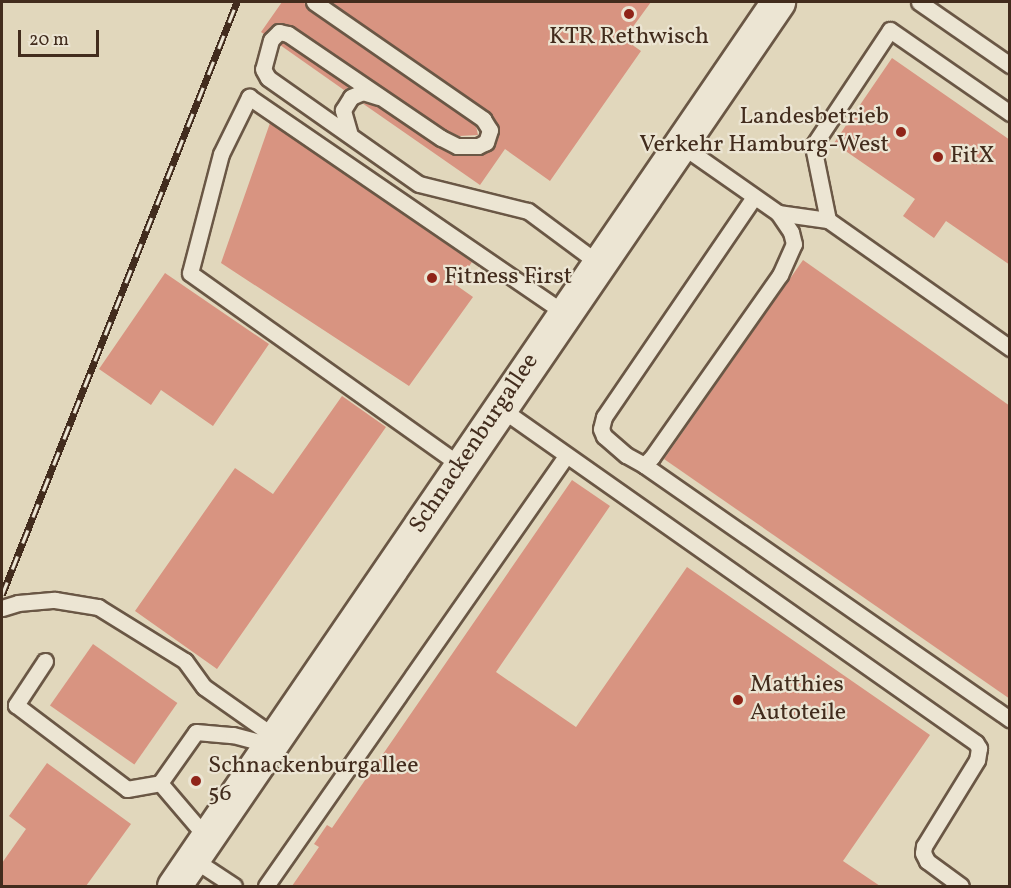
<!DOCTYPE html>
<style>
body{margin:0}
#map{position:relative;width:1011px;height:888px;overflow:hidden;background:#e1d7bc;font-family:Vollkorn,serif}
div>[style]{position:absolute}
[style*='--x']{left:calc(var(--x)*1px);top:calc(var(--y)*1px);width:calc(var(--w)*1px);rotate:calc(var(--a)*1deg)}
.building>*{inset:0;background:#d89481;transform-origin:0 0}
.roads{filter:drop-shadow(2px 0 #6a5745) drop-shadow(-2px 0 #6a5745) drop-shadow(0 2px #6a5745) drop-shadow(0 -2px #6a5745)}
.lane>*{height:15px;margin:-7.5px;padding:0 7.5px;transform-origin:7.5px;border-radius:7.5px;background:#ece5d3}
.secondary>*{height:33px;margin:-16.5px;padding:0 16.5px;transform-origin:16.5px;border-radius:16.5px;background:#ece5d3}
.rail>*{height:7px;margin-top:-3.5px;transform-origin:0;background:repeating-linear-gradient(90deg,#ece5d3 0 14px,#422c1d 0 28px);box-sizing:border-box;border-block:2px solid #422c1d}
.dots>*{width:16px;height:16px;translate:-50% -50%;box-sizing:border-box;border:3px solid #ece5d3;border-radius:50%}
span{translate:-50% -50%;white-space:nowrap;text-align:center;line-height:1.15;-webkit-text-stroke:4.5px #ece5d3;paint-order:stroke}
.poi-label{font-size:24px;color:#422c1d}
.right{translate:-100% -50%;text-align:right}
.left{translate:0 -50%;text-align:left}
.street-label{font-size:24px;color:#422c1d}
.frame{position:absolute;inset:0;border:3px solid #422c1d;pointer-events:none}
.scale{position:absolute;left:18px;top:30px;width:81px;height:27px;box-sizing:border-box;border:3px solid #422c1d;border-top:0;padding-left:8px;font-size:18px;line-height:21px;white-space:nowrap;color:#422c1d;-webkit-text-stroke:4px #ece5d3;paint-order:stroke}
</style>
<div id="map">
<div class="building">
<i style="clip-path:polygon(282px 2px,304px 2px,308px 10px,476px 126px,478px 135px,459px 136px,446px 130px,293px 26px,277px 23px,264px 34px,261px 32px)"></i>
<i style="clip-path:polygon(330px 2px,651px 2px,624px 39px,641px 51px,550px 181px,505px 149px,480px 185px,362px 103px,377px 106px,436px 146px,457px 156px,479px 156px,494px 148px,500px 129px,491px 113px)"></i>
<i style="clip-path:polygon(282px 43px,284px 43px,349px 87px,344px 90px,280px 45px)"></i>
<i style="clip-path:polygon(892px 58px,1010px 140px,1010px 265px,946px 221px,934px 238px,903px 216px,915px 199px,834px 143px)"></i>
<i style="clip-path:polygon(270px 123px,472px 262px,456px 285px,473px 297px,409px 386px,221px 263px)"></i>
<i style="clip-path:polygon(803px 260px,1010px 406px,1010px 699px,664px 459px)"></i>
<i style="clip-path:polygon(165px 273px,269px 344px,213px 426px,161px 390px,151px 405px,99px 369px)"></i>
<i style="clip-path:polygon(342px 396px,386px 427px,217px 669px,135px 611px,235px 468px,273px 494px)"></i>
<i style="clip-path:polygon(572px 480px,610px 506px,496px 672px,576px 727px,687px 567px,930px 735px,843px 861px,880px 886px,292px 886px,319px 847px,314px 844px,327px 825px,332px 828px)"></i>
<i style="left:93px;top:644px;width:103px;height:75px;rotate:35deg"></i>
<i style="clip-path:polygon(47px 763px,131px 824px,86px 886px,2px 886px,2px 863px,26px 829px,9px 816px)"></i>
</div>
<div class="roads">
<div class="lane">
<i style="--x:314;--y:2;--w:206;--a:34.7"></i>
<i style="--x:483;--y:119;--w:13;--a:58"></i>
<i style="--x:490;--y:130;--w:13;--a:108"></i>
<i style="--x:486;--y:142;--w:9;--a:153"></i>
<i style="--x:478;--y:146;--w:21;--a:180"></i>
<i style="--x:457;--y:146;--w:18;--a:-153"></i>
<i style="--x:441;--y:138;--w:185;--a:-145.8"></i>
<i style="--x:288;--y:34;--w:9;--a:-167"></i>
<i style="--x:279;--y:32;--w:11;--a:135"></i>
<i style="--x:271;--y:40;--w:30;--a:105"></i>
<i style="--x:263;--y:69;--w:10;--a:61"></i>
<i style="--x:268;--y:78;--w:184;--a:35.1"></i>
<i style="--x:419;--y:184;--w:112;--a:13.9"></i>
<i style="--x:528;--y:211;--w:87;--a:36.6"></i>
<i style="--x:919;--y:2;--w:111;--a:34.7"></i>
<i style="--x:350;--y:135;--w:26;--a:-106"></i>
<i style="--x:343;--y:110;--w:15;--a:-58"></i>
<i style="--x:351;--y:97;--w:13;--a:-23"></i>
<i style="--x:363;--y:92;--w:16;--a:18"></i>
<i style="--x:681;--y:145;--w:118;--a:35"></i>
<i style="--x:778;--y:213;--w:50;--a:8"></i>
<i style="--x:828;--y:220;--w:223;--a:35.1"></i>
<i style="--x:754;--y:197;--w:266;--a:124.3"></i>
<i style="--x:604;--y:417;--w:12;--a:104"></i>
<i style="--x:601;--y:429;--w:8;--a:67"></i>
<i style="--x:604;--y:436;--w:29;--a:41"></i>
<i style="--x:626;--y:455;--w:21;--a:29"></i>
<i style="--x:644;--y:465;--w:11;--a:-45"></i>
<i style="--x:652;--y:457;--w:223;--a:-54.9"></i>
<i style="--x:780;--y:275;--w:34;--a:-66"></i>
<i style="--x:794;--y:244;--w:12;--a:-104"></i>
<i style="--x:791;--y:232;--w:23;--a:-124"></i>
<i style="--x:828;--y:220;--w:76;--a:-101.5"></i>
<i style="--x:813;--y:146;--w:139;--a:-56.4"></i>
<i style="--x:890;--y:30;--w:146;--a:34.7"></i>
<i style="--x:500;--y:408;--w:582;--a:35.14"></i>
<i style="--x:976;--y:743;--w:6;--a:59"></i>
<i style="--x:979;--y:748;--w:12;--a:99"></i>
<i style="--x:977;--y:760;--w:101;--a:121.6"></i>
<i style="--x:924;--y:846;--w:7;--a:98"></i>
<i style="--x:923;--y:853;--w:9;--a:63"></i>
<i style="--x:927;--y:861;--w:42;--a:36.3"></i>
<i style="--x:460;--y:465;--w:331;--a:-144.6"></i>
<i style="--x:190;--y:273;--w:123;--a:-75.4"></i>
<i style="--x:221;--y:154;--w:64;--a:-63.8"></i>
<i style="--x:249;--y:97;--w:382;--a:34.4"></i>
<i style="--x:644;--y:465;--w:446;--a:34.8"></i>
<i style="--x:2;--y:608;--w:17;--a:-17"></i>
<i style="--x:18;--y:603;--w:37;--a:-5"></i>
<i style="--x:55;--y:600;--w:44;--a:9.2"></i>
<i style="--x:98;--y:607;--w:102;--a:31.8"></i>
<i style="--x:185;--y:661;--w:32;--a:54"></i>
<i style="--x:204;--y:687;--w:87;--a:35.2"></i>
<i style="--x:45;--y:661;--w:53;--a:123.4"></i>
<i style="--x:16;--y:705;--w:139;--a:37.1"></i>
<i style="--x:127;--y:789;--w:34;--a:-10"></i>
<i style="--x:207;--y:838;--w:72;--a:-130.5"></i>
<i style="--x:160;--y:783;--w:62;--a:-54.8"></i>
<i style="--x:196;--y:732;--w:37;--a:5"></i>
<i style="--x:233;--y:735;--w:39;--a:15"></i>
<i style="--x:193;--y:859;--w:49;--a:33.4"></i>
<i style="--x:266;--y:886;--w:524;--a:-55.1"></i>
</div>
<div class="secondary">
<i style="--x:174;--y:886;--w:1071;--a:-55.66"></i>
</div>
</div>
<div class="rail">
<i style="--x:2;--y:595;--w:638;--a:-68.38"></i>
</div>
<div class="dots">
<i style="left:629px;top:14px;background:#8f2418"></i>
<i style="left:901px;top:132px;background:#8f2418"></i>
<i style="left:938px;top:157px;background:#8f2418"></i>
<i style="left:432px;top:278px;background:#8f2418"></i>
<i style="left:738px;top:700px;background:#8f2418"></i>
<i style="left:196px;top:781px;background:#8f2418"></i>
</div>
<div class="poi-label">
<span style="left:629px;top:38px">KTR Rethwisch</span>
<span class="right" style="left:889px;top:132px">Landesbetrieb<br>Verkehr Hamburg-West</span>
<span class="left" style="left:950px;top:157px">FitX</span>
<span class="left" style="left:444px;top:278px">Fitness First</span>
<span class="left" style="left:750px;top:700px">Matthies<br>Autoteile</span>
<span class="left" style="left:208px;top:781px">Schnackenburgallee<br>56</span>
</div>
<div class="street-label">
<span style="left:475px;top:444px;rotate:-56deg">Schnackenburgallee</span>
</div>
<div class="frame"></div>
<div class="scale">20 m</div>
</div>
